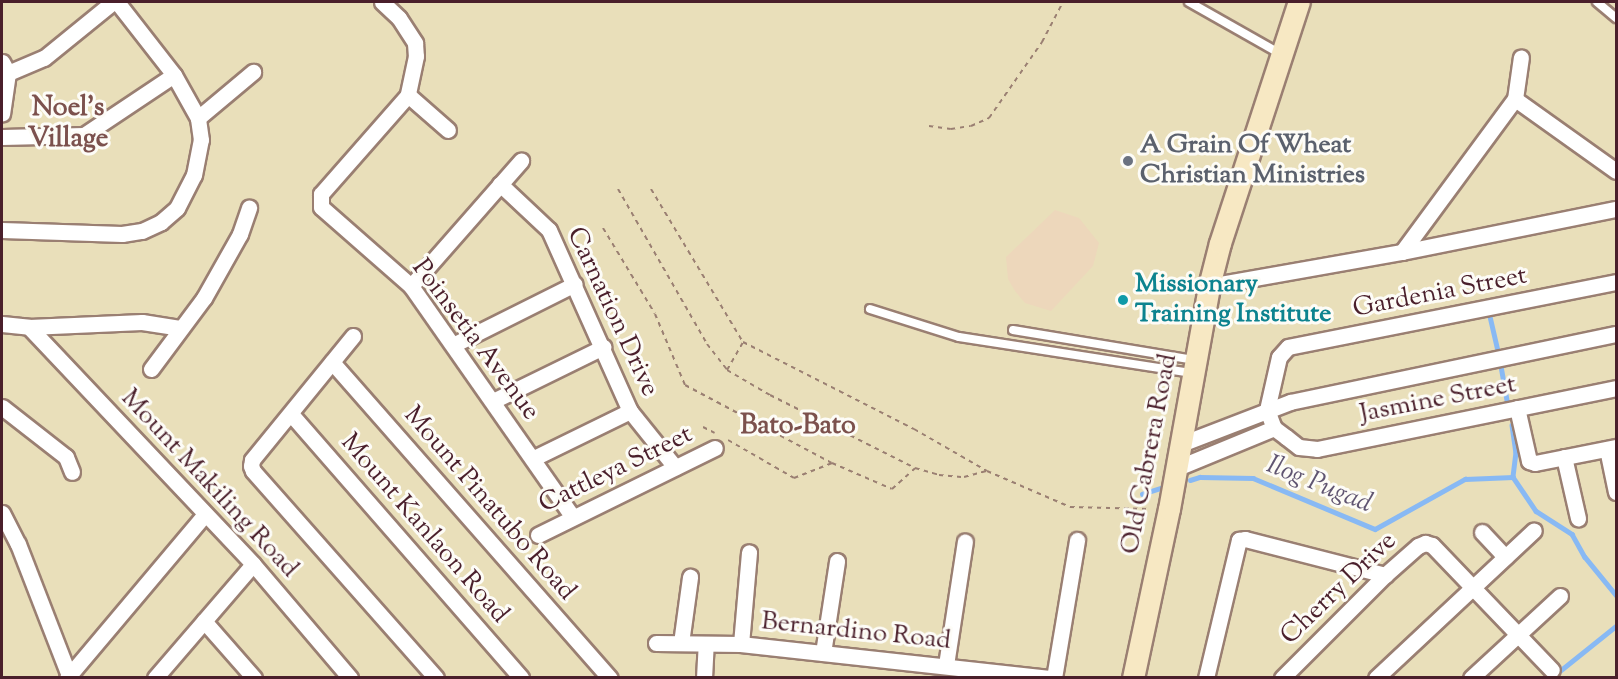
<!DOCTYPE html>
<style>
body{margin:0}
#map{position:relative;width:1618px;height:679px;overflow:hidden;background:#e9dfba;font-family:"Sorts Mill Goudy",serif}
div>[style]{position:absolute}
[style*='--x']{left:calc(var(--x)*1px);top:calc(var(--y)*1px);width:calc(var(--w)*1px);rotate:calc(var(--a)*1deg)}
.built>*{inset:0;background:#edd7bb}
.stream>*{height:4.5px;margin:-2.25px;padding:0 2.25px;transform-origin:2.25px;border-radius:2.25px;background:#88b9f4}
.path>*{height:2px;margin-top:-1px;transform-origin:0;background:repeating-linear-gradient(90deg,#9a7f72 0 4.5px,transparent 0 9px)}
.roads{filter:drop-shadow(2px 0 #9a7f72) drop-shadow(-2px 0 #9a7f72) drop-shadow(0 2px #9a7f72) drop-shadow(0 -2px #9a7f72)}
.lane>*{height:8px;margin:-4px;padding:0 4px;transform-origin:4px;border-radius:4px;background:#fff}
.street>*{height:15px;margin:-7.5px;padding:0 7.5px;transform-origin:7.5px;border-radius:7.5px;background:#fff}
.secondary>*{height:21px;margin:-10.5px;padding:0 10.5px;transform-origin:10.5px;border-radius:10.5px;background:#f7e8c3}
.dots>*{width:16px;height:16px;translate:-50% -50%;box-sizing:border-box;border:3px solid #fdfcf7;border-radius:50%}
span{translate:-50% -50%;white-space:nowrap;text-align:center;line-height:1.15;-webkit-text-stroke:6px #fdfcf7;paint-order:stroke}
.worship-label{font-size:26px;color:#5b616d;font-weight:700}
.left{translate:0 -50%;text-align:left}
.culture-label{font-size:26px;color:#0d838f;font-weight:700}
.street-label{font-size:26px;color:#4a1f2b}
.neighbourhood-label{font-size:27px;color:#7c514d;font-weight:700}
.water-label{font-size:27px;color:#605571;font-style:italic}
.frame{position:absolute;inset:0;border:3px solid #4a1f2b;pointer-events:none}
</style>
<div id="map">
<div class="built">
<i style="clip-path:polygon(1055px 210px,1079px 218px,1099px 243px,1093px 266px,1051px 311px,1025px 303px,1015px 291px,1008px 279px,1006px 257px)"></i>
</div>
<div class="stream">
<i style="--x:1489;--y:312;--w:40;--a:77"></i>
<i style="--x:1501;--y:366;--w:34;--a:80"></i>
<i style="--x:1512;--y:425;--w:27;--a:82"></i>
<i style="--x:1516;--y:452;--w:25;--a:97"></i>
<i style="--x:1190;--y:480;--w:10;--a:-17"></i>
<i style="--x:1200;--y:477;--w:53;--a:1.1"></i>
<i style="--x:1253;--y:478;--w:132;--a:22.7"></i>
<i style="--x:1375;--y:529;--w:103;--a:-29.1"></i>
<i style="--x:1465;--y:479;--w:48;--a:-2.4"></i>
<i style="--x:1513;--y:477;--w:41;--a:55.9"></i>
<i style="--x:1536;--y:511;--w:43;--a:32.6"></i>
<i style="--x:1572;--y:534;--w:26;--a:61"></i>
<i style="--x:1585;--y:557;--w:49;--a:50.8"></i>
<i style="--x:1142;--y:494;--w:26;--a:-18"></i>
<i style="--x:1551;--y:678;--w:83;--a:-38.7"></i>
</div>
<div class="path">
<i style="--x:929;--y:126;--w:22;--a:8"></i>
<i style="--x:951;--y:129;--w:20;--a:-9"></i>
<i style="--x:971;--y:126;--w:20;--a:-24"></i>
<i style="--x:989;--y:118;--w:93;--a:-55.1"></i>
<i style="--x:1042;--y:42;--w:45;--a:-62.3"></i>
<i style="--x:618;--y:189;--w:179;--a:60.1"></i>
<i style="--x:707;--y:344;--w:33;--a:52"></i>
<i style="--x:727;--y:370;--w:50;--a:30.2"></i>
<i style="--x:770;--y:395;--w:162;--a:26.7"></i>
<i style="--x:915;--y:468;--w:25;--a:16"></i>
<i style="--x:939;--y:475;--w:25;--a:5"></i>
<i style="--x:964;--y:477;--w:24;--a:-15"></i>
<i style="--x:651;--y:189;--w:179;--a:59"></i>
<i style="--x:743;--y:342;--w:192;--a:27"></i>
<i style="--x:914;--y:429;--w:84;--a:29.9"></i>
<i style="--x:987;--y:471;--w:90;--a:23.4"></i>
<i style="--x:1070;--y:507;--w:81;--a:1.4"></i>
<i style="--x:603;--y:228;--w:100;--a:58.8"></i>
<i style="--x:655;--y:314;--w:77;--a:67.1"></i>
<i style="--x:685;--y:385;--w:166;--a:28"></i>
<i style="--x:832;--y:463;--w:65;--a:23.4"></i>
<i style="--x:892;--y:489;--w:31;--a:-42"></i>
<i style="--x:727;--y:370;--w:32;--a:-60"></i>
<i style="--x:703;--y:427;--w:13;--a:27"></i>
<i style="--x:728;--y:440;--w:76;--a:29.9"></i>
<i style="--x:794;--y:478;--w:41;--a:-21.5"></i>
</div>
<div class="roads">
<div class="lane">
<i style="--x:1189;--y:2;--w:106;--a:29.5"></i>
<i style="--x:1597;--y:2;--w:25;--a:40"></i>
<i style="--x:870;--y:309;--w:93;--a:17.5"></i>
<i style="--x:959;--y:337;--w:236;--a:8.8"></i>
<i style="--x:1013;--y:330;--w:183;--a:9.4"></i>
</div>
<div class="street">
<i style="--x:382;--y:2;--w:23;--a:43"></i>
<i style="--x:399;--y:18;--w:30;--a:57"></i>
<i style="--x:415;--y:43;--w:13;--a:86"></i>
<i style="--x:416;--y:56;--w:40;--a:102"></i>
<i style="--x:408;--y:95;--w:132;--a:131.3"></i>
<i style="--x:321;--y:194;--w:13;--a:90"></i>
<i style="--x:321;--y:207;--w:120;--a:41.3"></i>
<i style="--x:411;--y:286;--w:282;--a:55"></i>
<i style="--x:2;--y:62;--w:13;--a:61"></i>
<i style="--x:8;--y:73;--w:41;--a:98.3"></i>
<i style="--x:8;--y:73;--w:39;--a:-23"></i>
<i style="--x:44;--y:58;--w:89;--a:-39.1"></i>
<i style="--x:408;--y:95;--w:53;--a:41.2"></i>
<i style="--x:1515;--y:99;--w:124;--a:35.5"></i>
<i style="--x:198;--y:118;--w:72;--a:-39.9"></i>
<i style="--x:2;--y:137;--w:82;--a:-1.4"></i>
<i style="--x:84;--y:135;--w:108;--a:-33.7"></i>
<i style="--x:500;--y:184;--w:67;--a:43.2"></i>
<i style="--x:549;--y:230;--w:198;--a:65.9"></i>
<i style="--x:630;--y:411;--w:72;--a:51.2"></i>
<i style="--x:2;--y:230;--w:120;--a:1.9"></i>
<i style="--x:122;--y:234;--w:20;--a:-9"></i>
<i style="--x:142;--y:231;--w:21;--a:-25"></i>
<i style="--x:161;--y:222;--w:21;--a:-41"></i>
<i style="--x:177;--y:208;--w:37;--a:-63"></i>
<i style="--x:194;--y:175;--w:36;--a:-79"></i>
<i style="--x:201;--y:140;--w:22;--a:-98"></i>
<i style="--x:198;--y:118;--w:49;--a:-119.2"></i>
<i style="--x:174;--y:75;--w:93;--a:-128"></i>
<i style="--x:1402;--y:252;--w:190;--a:-53.6"></i>
<i style="--x:1515;--y:99;--w:42;--a:-81.9"></i>
<i style="--x:1616;--y:282;--w:334;--a:168.8"></i>
<i style="--x:1288;--y:347;--w:13;--a:132"></i>
<i style="--x:1279;--y:357;--w:54;--a:102.8"></i>
<i style="--x:1267;--y:410;--w:19;--a:69"></i>
<i style="--x:1274;--y:428;--w:15;--a:37"></i>
<i style="--x:1286;--y:437;--w:16;--a:38"></i>
<i style="--x:1299;--y:447;--w:18;--a:6"></i>
<i style="--x:1317;--y:449;--w:305;--a:-11.5"></i>
<i style="--x:411;--y:286;--w:167;--a:-48.7"></i>
<i style="--x:1209;--y:286;--w:196;--a:-10"></i>
<i style="--x:1402;--y:252;--w:218;--a:-11.4"></i>
<i style="--x:2;--y:324;--w:27;--a:6"></i>
<i style="--x:29;--y:327;--w:113;--a:-2.5"></i>
<i style="--x:142;--y:322;--w:38;--a:9"></i>
<i style="--x:29;--y:327;--w:326;--a:46.6"></i>
<i style="--x:253;--y:564;--w:150;--a:49.6"></i>
<i style="--x:353;--y:336;--w:160;--a:129.2"></i>
<i style="--x:252;--y:460;--w:6;--a:99"></i>
<i style="--x:251;--y:466;--w:5;--a:68"></i>
<i style="--x:253;--y:471;--w:276;--a:48.5"></i>
<i style="--x:453;--y:345;--w:136;--a:-26.6"></i>
<i style="--x:332;--y:362;--w:421;--a:48.7"></i>
<i style="--x:151;--y:369;--w:89;--a:-53.3"></i>
<i style="--x:204;--y:298;--w:73;--a:-60.6"></i>
<i style="--x:240;--y:234;--w:28;--a:-71"></i>
<i style="--x:493;--y:401;--w:123;--a:-26.1"></i>
<i style="--x:2;--y:407;--w:81;--a:38"></i>
<i style="--x:66;--y:457;--w:16;--a:68"></i>
<i style="--x:1517;--y:408;--w:54;--a:77.2"></i>
<i style="--x:1529;--y:461;--w:6;--a:18"></i>
<i style="--x:1535;--y:463;--w:83;--a:-11.2"></i>
<i style="--x:291;--y:414;--w:350;--a:48.9"></i>
<i style="--x:1181;--y:444;--w:117;--a:-21.1"></i>
<i style="--x:1290;--y:402;--w:333;--a:-11.8"></i>
<i style="--x:1607;--y:449;--w:44;--a:78.2"></i>
<i style="--x:1564;--y:457;--w:63;--a:77.1"></i>
<i style="--x:534;--y:458;--w:107;--a:-26.1"></i>
<i style="--x:1177;--y:468;--w:105;--a:-22.4"></i>
<i style="--x:2;--y:513;--w:35;--a:63"></i>
<i style="--x:18;--y:544;--w:144;--a:68.8"></i>
<i style="--x:1482;--y:532;--w:34;--a:47"></i>
<i style="--x:538;--y:535;--w:197;--a:-26.2"></i>
<i style="--x:204;--y:621;--w:76;--a:48.7"></i>
<i style="--x:656;--y:643;--w:85;--a:0.7"></i>
<i style="--x:741;--y:644;--w:312;--a:6.3"></i>
<i style="--x:681;--y:643;--w:67;--a:-82.2"></i>
<i style="--x:741;--y:644;--w:92;--a:-85"></i>
<i style="--x:823;--y:653;--w:93;--a:-81.3"></i>
<i style="--x:946;--y:665;--w:125;--a:-81.3"></i>
<i style="--x:67;--y:678;--w:214;--a:-49.9"></i>
<i style="--x:155;--y:678;--w:150;--a:-49.3"></i>
<i style="--x:704;--y:678;--w:34;--a:-87"></i>
<i style="--x:1054;--y:678;--w:140;--a:-80.5"></i>
<i style="--x:1206;--y:678;--w:142;--a:-76.6"></i>
<i style="--x:1239;--y:540;--w:6;--a:-9"></i>
<i style="--x:1245;--y:539;--w:145;--a:14.4"></i>
<i style="--x:1282;--y:678;--w:146;--a:-45"></i>
<i style="--x:1385;--y:575;--w:44;--a:-41.3"></i>
<i style="--x:1418;--y:546;--w:8;--a:-23"></i>
<i style="--x:1425;--y:543;--w:7;--a:16"></i>
<i style="--x:1432;--y:545;--w:173;--a:46.2"></i>
<i style="--x:1376;--y:678;--w:216;--a:-43.1"></i>
<i style="--x:1471;--y:678;--w:121;--a:-42.7"></i>
</div>
<div class="secondary">
<i style="--x:1133;--y:678;--w:173;--a:-78"></i>
<i style="--x:1169;--y:509;--w:227;--a:-79.8"></i>
<i style="--x:1209;--y:286;--w:44;--a:-75.7"></i>
<i style="--x:1220;--y:243;--w:254;--a:-71.9"></i>
</div>
</div>
<div class="dots">
<i style="left:1128px;top:161px;background:#6b7280"></i>
<i style="left:1123px;top:300px;background:#0f9aa8"></i>
</div>
<div class="worship-label">
<span class="left" style="left:1140px;top:161px">A Grain Of Wheat<br>Christian Ministries</span>
</div>
<div class="culture-label">
<span class="left" style="left:1135px;top:300px">Missionary<br>Training Institute</span>
</div>
<div class="street-label">
<span style="left:1440px;top:293px;rotate:-11deg">Gardenia Street</span>
<span style="left:612px;top:312px;rotate:65deg">Carnation Drive</span>
<span style="left:475px;top:340px;rotate:53deg">Poinsetia Avenue</span>
<span style="left:1438px;top:400px;rotate:-11deg">Jasmine Street</span>
<span style="left:1150px;top:454px;rotate:-79deg">Old Cabrera Road</span>
<span style="left:616px;top:470px;rotate:-26deg">Cattleya Street</span>
<span style="left:209px;top:484px;rotate:47deg">Mount Makiling Road</span>
<span style="left:489px;top:504px;rotate:49deg">Mount Pinatubo Road</span>
<span style="left:424px;top:529px;rotate:49deg">Mount Kanlaon Road</span>
<span style="left:1339px;top:589px;rotate:-44deg">Cherry Drive</span>
<span style="left:856px;top:632px;rotate:6deg">Bernardino Road</span>
</div>
<div class="neighbourhood-label">
<span style="left:68px;top:124px">Noel's<br>Village</span>
<span style="left:798px;top:427px">Bato-Bato</span>
</div>
<div class="water-label">
<span style="left:1319px;top:485px;rotate:22deg">Ilog Pugad</span>
</div>
<div class="frame"></div>
</div>
